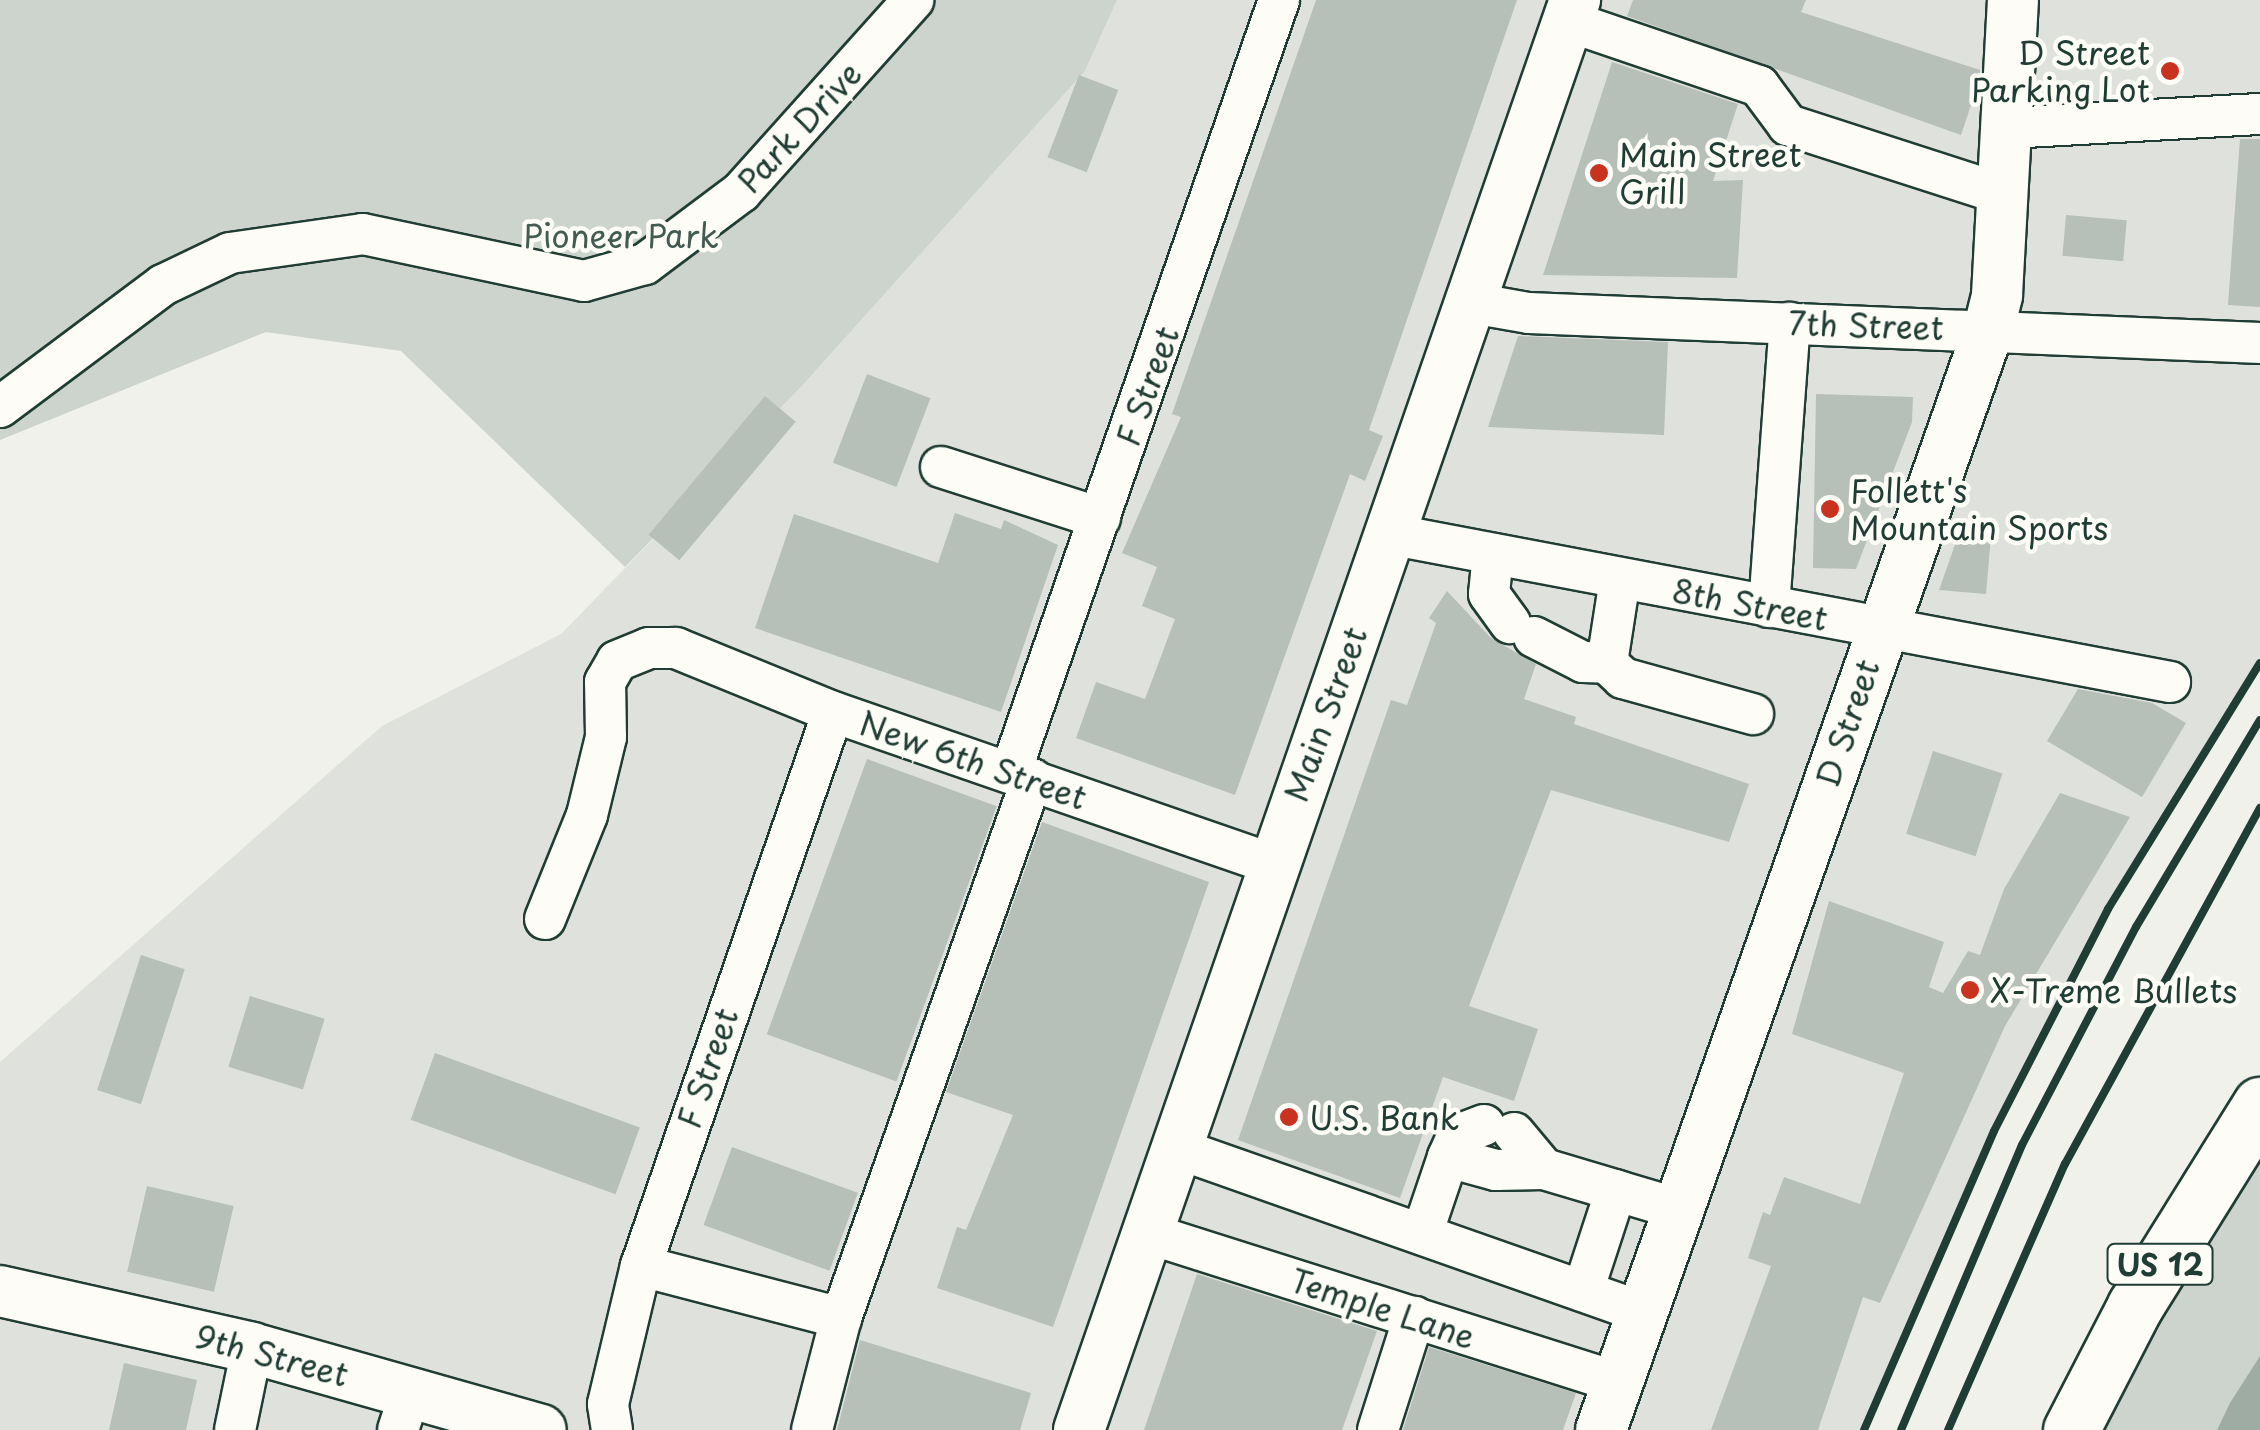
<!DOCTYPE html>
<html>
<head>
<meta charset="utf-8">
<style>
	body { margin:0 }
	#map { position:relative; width:2260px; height:1430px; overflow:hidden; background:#f0f1eb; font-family:"Playpen Sans",sans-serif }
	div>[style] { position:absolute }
	.built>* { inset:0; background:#dfe2dc }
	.green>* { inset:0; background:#cdd3cd }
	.water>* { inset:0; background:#9faca4 }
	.building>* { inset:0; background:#b6bfb8; transform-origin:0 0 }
	.roads { filter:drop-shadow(2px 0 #1f3d34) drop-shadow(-2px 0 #1f3d34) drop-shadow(0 2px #1f3d34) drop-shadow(0 -2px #1f3d34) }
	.minor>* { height:40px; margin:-20px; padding:0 20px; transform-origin:20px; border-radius:20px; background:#fdfcf7 }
	.major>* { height:50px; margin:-25px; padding:0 25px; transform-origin:25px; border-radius:25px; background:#fdfcf7 }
	.highway>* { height:55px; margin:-27.5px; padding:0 27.5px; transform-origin:27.5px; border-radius:27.5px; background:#fdfcf7 }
	.rail>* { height:8px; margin:-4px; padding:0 4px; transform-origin:4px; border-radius:4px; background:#1f3d34 }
	.dots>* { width:28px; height:28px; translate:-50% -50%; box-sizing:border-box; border:5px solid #fdfcf7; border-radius:50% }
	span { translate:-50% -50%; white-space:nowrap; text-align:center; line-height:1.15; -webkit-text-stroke:9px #fdfcf7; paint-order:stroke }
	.shield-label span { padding:2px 8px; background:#fdfcf7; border:2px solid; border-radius:8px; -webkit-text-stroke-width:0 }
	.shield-label { font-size:30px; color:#1f3d34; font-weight:700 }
	.poi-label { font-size:32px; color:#1f3d34 }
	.right { translate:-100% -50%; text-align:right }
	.left { translate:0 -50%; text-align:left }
	.street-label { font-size:32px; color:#1f3d34 }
	.park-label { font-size:32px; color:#425b53 }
</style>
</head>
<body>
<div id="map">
	<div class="built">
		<i style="clip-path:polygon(1117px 0,2260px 0,2260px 663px,2108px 909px,1994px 1131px,1864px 1430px,0 1430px,0 1062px,382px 726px,561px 634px,800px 388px,1085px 71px)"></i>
	</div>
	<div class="green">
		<i style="clip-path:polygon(0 0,1117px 0,1085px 71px,800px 388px,625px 567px,401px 351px,266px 332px,0 440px)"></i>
		<i style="clip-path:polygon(2260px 1105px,2260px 1430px,2071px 1430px)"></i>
	</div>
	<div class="water">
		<i style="clip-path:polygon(2260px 1356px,2260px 1430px,2217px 1430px,2230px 1403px)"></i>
	</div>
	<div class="building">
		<i style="clip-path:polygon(1316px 0,1517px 0,1369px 430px,1383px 436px,1365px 481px,1350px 474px,1235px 795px,1076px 738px,1096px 682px,1145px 699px,1175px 619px,1142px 606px,1157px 567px,1122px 553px,1181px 417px,1172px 414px)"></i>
		<i style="clip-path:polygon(1633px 0,1806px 0,1801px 12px,1980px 70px,1980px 78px,1961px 135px,1627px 16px)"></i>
		<i style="clip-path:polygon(1612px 62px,1738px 104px,1713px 181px,1743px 180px,1737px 278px,1543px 275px)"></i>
		<i style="left:1079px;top:75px;width:42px;height:88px;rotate:21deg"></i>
		<i style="clip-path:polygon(2240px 139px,2260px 139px,2260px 307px,2228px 305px)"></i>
		<i style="left:2066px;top:215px;width:61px;height:41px;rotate:5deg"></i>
		<i style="clip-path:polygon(1518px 336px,1668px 342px,1664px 435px,1488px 427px)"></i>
		<i style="left:867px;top:374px;width:68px;height:95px;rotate:21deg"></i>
		<i style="clip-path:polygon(1816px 394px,1913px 397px,1912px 422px,1856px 569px,1813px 568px)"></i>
		<i style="left:765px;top:396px;width:40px;height:181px;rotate:40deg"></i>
		<i style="clip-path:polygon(955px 513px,1001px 529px,1004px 520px,1058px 545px,1001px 712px,755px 628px,794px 514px,938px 563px)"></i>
		<i style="clip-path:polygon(1963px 522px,1992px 524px,1986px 594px,1939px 590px)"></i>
		<i style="clip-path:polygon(1447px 591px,1491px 638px,1536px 664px,1524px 699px,1576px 717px,1574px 724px,1749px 784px,1729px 842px,1551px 790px,1469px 1006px,1538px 1029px,1514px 1101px,1443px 1077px,1400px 1198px,1238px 1140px,1391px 700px,1407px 705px,1436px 623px,1429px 618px)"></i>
		<i style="clip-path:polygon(2078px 689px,2152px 703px,2186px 723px,2142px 797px,2047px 741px)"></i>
		<i style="left:1933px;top:751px;width:73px;height:87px;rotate:18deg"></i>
		<i style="left:867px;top:759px;width:138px;height:293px;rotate:20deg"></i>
		<i style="clip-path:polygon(2060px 793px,2130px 817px,2005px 1026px,1880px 1303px,1863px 1297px,1818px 1430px,1711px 1430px,1771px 1266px,1748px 1258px,1763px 1212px,1770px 1215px,1784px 1177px,1860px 1204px,1904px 1073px,1792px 1034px,1829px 901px,1944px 942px,1929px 987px,1943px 993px,1968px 951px,1980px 955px,2004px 889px)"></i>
		<i style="clip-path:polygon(1042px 822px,1209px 882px,1053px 1327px,937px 1288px,957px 1227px,966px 1230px,1013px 1115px,946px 1092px)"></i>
		<i style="left:141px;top:955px;width:46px;height:142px;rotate:18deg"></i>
		<i style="left:250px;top:996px;width:78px;height:74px;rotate:17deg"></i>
		<i style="left:435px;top:1053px;width:218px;height:71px;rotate:20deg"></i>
		<i style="left:732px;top:1147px;width:134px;height:83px;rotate:20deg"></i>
		<i style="left:147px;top:1186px;width:89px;height:88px;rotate:13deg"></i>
		<i style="clip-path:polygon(1197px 1274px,1377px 1331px,1342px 1430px,1144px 1430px)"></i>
		<i style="clip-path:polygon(860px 1340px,1031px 1393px,1020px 1430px,837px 1430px)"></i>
		<i style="clip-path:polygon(1429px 1347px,1576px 1393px,1563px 1430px,1403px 1430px)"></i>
		<i style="clip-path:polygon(124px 1363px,197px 1380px,186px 1430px,109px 1430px)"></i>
	</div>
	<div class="roads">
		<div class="minor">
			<i style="left:1568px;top:21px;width:202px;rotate:18.8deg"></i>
			<i style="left:1759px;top:86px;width:49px;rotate:53.4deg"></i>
			<i style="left:1788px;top:125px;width:225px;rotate:17.9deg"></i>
			<i style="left:2008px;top:128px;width:252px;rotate:-3.2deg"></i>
			<i style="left:1472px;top:303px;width:58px;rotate:10deg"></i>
			<i style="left:1529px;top:313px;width:732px;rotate:2.35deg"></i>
			<i style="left:0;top:407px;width:204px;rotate:-36.8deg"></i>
			<i style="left:163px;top:285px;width:74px;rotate:-25.5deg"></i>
			<i style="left:230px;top:253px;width:134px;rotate:-8.1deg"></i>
			<i style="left:363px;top:234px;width:226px;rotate:12deg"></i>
			<i style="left:584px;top:281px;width:63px;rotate:-15.6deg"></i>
			<i style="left:645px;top:264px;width:120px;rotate:-36.9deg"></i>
			<i style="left:741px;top:192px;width:258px;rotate:-48.1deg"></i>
			<i style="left:941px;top:467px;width:167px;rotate:17.8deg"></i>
			<i style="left:1389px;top:534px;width:795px;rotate:10.73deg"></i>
			<i style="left:1493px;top:554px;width:40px;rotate:95.7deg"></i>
			<i style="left:1489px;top:594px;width:36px;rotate:54deg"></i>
			<i style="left:1620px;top:579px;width:85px;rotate:98.8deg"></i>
			<i style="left:1607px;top:663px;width:22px;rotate:43deg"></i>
			<i style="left:1623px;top:678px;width:135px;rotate:15.5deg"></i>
			<i style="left:1769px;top:607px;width:285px;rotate:-85.8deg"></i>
			<i style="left:1534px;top:637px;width:55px;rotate:27deg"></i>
			<i style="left:1583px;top:662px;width:24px;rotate:2deg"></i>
			<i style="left:1011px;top:771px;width:816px;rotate:-70.83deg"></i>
			<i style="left:545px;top:919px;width:112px;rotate:-68deg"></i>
			<i style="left:587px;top:815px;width:80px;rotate:-76.3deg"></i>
			<i style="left:606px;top:737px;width:55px;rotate:-91deg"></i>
			<i style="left:605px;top:682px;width:24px;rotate:-60deg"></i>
			<i style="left:617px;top:661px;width:35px;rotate:-22deg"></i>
			<i style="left:649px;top:648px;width:27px"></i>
			<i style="left:676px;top:648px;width:170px;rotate:22.2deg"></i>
			<i style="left:833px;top:712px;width:465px;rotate:19.1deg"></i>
			<i style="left:1514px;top:1133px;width:47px;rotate:50.2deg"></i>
			<i style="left:1176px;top:1148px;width:494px;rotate:19.4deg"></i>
			<i style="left:1448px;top:1157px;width:24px;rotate:-66deg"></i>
			<i style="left:1458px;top:1135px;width:28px;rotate:-21deg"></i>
			<i style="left:1147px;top:1233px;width:494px;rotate:17.6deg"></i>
			<i style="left:1422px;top:1234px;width:81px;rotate:-71.3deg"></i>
			<i style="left:1448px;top:1157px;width:50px;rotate:15.2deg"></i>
			<i style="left:1496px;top:1170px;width:48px;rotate:-1.2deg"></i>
			<i style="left:1544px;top:1169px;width:140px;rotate:16.6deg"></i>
			<i style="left:641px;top:1266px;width:207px;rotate:14.6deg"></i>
			<i style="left:1583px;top:1291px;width:106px;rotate:-71.9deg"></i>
			<i style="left:235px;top:1430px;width:84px;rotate:-78.3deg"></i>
			<i style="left:398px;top:1430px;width:39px;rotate:-72deg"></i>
			<i style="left:612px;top:1430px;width:26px;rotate:-99deg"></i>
			<i style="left:608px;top:1404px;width:142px;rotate:-76.6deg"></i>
			<i style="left:641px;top:1266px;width:586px;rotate:-70.89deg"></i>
			<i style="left:812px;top:1430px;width:116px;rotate:-75.5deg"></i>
			<i style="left:841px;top:1318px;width:572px;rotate:-70.49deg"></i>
			<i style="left:1378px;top:1430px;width:119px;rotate:-72.3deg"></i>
		</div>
		<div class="major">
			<i style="left:0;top:1291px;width:258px;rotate:12.7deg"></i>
			<i style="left:252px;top:1348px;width:300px;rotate:15.8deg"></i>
			<i style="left:1079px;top:1430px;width:1514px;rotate:-70.87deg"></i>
			<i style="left:1601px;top:1430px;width:1168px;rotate:-70.6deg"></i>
			<i style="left:1989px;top:328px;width:34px;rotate:-76deg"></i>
			<i style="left:1997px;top:295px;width:295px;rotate:-86.9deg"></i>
		</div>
		<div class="highway">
			<i style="left:2071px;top:1430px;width:140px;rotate:-62.7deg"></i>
			<i style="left:2135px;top:1306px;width:237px;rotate:-58.1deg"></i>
		</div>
	</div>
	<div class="rail">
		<i style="left:1864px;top:1430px;width:326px;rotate:-66.5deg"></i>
		<i style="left:1994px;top:1131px;width:250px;rotate:-62.8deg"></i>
		<i style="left:2108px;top:909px;width:289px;rotate:-58.3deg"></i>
		<i style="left:1901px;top:1430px;width:310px;rotate:-67deg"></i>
		<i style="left:2022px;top:1145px;width:246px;rotate:-62.4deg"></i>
		<i style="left:2136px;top:927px;width:241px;rotate:-59.1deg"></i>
		<i style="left:1948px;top:1430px;width:291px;rotate:-66.3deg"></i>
		<i style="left:2065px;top:1164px;width:406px;rotate:-61.3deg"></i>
	</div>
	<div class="dots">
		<i style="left:2170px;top:71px;background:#c8321e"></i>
		<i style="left:1599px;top:173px;background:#c8321e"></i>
		<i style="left:1830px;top:509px;background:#c8321e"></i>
		<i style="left:1970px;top:990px;background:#c8321e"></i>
		<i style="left:1289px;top:1117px;background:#c8321e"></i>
	</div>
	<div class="shield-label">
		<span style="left:2160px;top:1264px">US 12</span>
	</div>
	<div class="poi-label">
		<span class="right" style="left:2150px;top:71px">D Street<br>Parking Lot</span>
		<span class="left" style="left:1619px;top:173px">Main Street<br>Grill</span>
		<span class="left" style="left:1850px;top:509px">Follett's<br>Mountain Sports</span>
		<span class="left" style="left:1990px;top:990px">X-Treme Bullets</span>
		<span class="left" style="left:1309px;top:1117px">U.S. Bank</span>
	</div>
	<div class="street-label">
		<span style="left:799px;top:127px;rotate:-47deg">Park Drive</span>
		<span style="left:1866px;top:325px;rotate:2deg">7th Street</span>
		<span style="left:1147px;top:386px;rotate:-70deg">F Street</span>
		<span style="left:1750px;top:604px;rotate:11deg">8th Street</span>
		<span style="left:1325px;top:714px;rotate:-70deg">Main Street</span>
		<span style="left:1847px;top:723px;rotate:-71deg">D Street</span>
		<span style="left:973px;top:760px;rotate:19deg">New 6th Street</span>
		<span style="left:707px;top:1068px;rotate:-71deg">F Street</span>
		<span style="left:1383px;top:1308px;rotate:18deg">Temple Lane</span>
		<span style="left:272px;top:1355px;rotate:15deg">9th Street</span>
	</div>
	<div class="park-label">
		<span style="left:621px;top:235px">Pioneer Park</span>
	</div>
</div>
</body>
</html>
